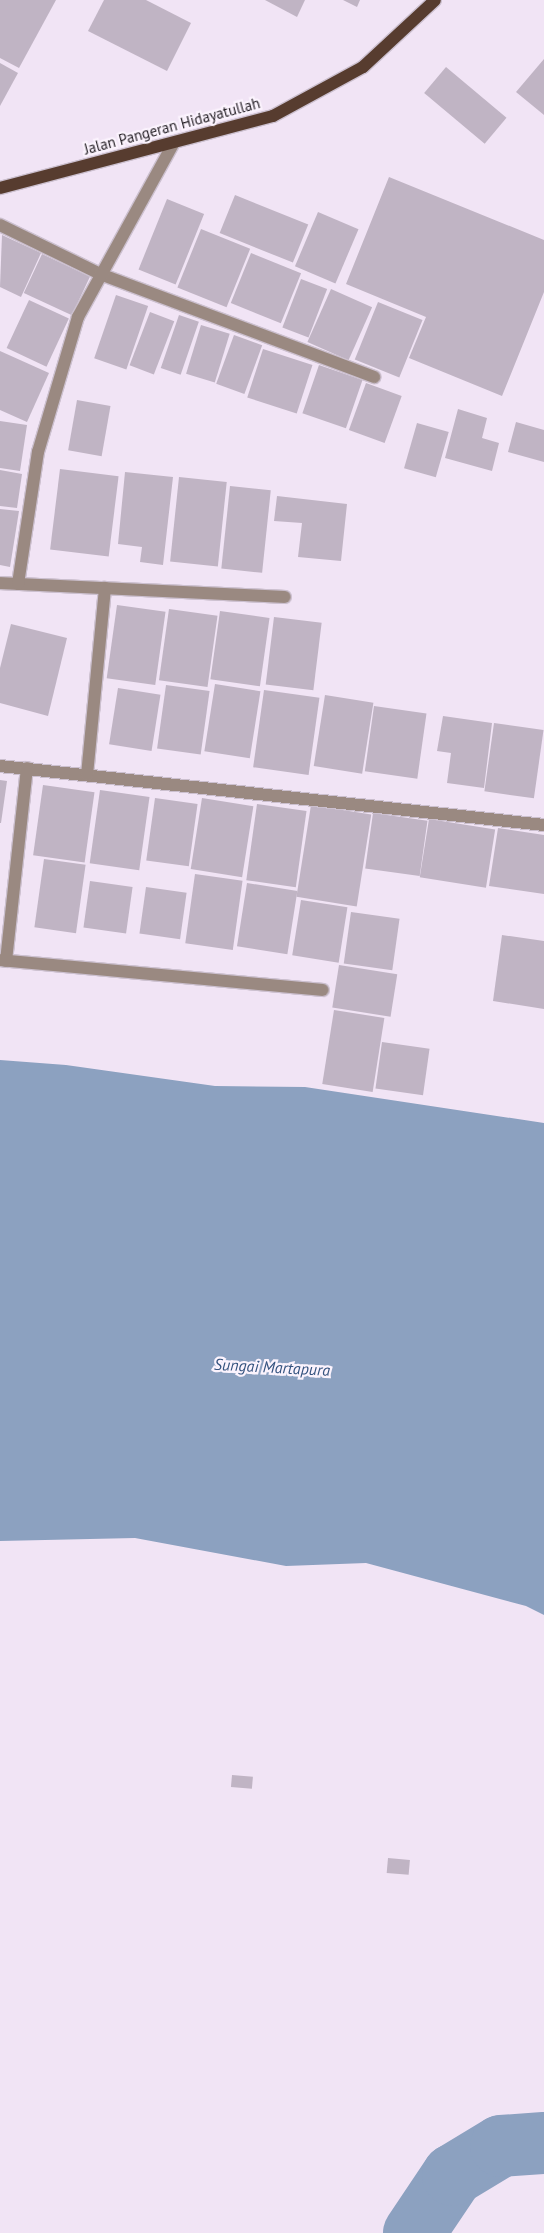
<!DOCTYPE html>
<html>
<head>
<meta charset="utf-8">
<style>
	body { margin:0 }
	#map { position:relative; width:544px; height:2233px; overflow:hidden; background:#f1e4f5; font-family:"PT Sans",sans-serif }
	div>[style] { position:absolute }
	.water>* { inset:0; background:#8ca1c0 }
	.river>* { height:62px; margin:-31px; padding:0 31px; transform-origin:31px; border-radius:31px; background:#8ca1c0 }
	.building>* { inset:0; background:#c0b4c4; transform-origin:0 0 }
	.roads { filter:drop-shadow(1px 0 #ccc0cf) drop-shadow(-1px 0 #ccc0cf) drop-shadow(0 1px #ccc0cf) drop-shadow(0 -1px #ccc0cf) }
	.minor>* { height:12px; margin:-6px; padding:0 6px; transform-origin:6px; border-radius:6px; background:#9a8981 }
	.primary>* { height:12px; margin:-6px; padding:0 6px; transform-origin:6px; border-radius:6px; background:#573c2f }
	span { translate:-50% -50%; white-space:nowrap; text-align:center; line-height:1.15; -webkit-text-stroke:4.5px #fbf3fd; paint-order:stroke }
	.street-label { font-size:15px; color:#221d23 }
	.water-label { font-size:16px; color:#35537f; font-style:italic }
</style>
</head>
<body>
<div id="map">
	<div class="water">
		<i style="clip-path:polygon(0 1060px,66px 1065px,215px 1086px,305px 1087px,544px 1123px,544px 1615px,526px 1606px,366px 1563px,286px 1566px,135px 1538px,0 1541px)"></i>
	</div>
	<div class="river">
		<i style="left:414px;top:2233px;width:70px;rotate:-56.1deg"></i>
		<i style="left:453px;top:2175px;width:56px;rotate:-31.1deg"></i>
		<i style="left:501px;top:2146px;width:43px;rotate:-4deg"></i>
	</div>
	<div class="building">
		<i style="clip-path:polygon(0 0,56px 0,19px 68px,0 58px)"></i>
		<i style="clip-path:polygon(104px 0,146px 0,191px 23px,167px 71px,88px 31px)"></i>
		<i style="clip-path:polygon(265px 0,305px 0,297px 17px)"></i>
		<i style="clip-path:polygon(343px 0,360px 0,357px 7px)"></i>
		<i style="clip-path:polygon(544px 59px,544px 115px,516px 92px)"></i>
		<i style="clip-path:polygon(0 63px,18px 73px,0 106px)"></i>
		<i style="left:446px;top:67px;width:79px;height:34px;rotate:40deg"></i>
		<i style="clip-path:polygon(389px 177px,544px 240px,544px 292px,502px 396px,409px 358px,426px 317px,346px 284px)"></i>
		<i style="left:235px;top:195px;width:79px;height:41px;rotate:22deg"></i>
		<i style="left:167px;top:199px;width:40px;height:76px;rotate:22deg"></i>
		<i style="left:318px;top:212px;width:44px;height:59px;rotate:23deg"></i>
		<i style="left:201px;top:229px;width:53px;height:63px;rotate:22deg"></i>
		<i style="clip-path:polygon(2px 235px,41px 253px,21px 297px,0 287px)"></i>
		<i style="left:251px;top:253px;width:54px;height:54px;rotate:22deg"></i>
		<i style="left:42px;top:254px;width:53px;height:43px;rotate:25deg"></i>
		<i style="left:301px;top:279px;width:28px;height:52px;rotate:21deg"></i>
		<i style="left:331px;top:289px;width:45px;height:58px;rotate:24deg"></i>
		<i style="left:116px;top:295px;width:34px;height:67px;rotate:19deg"></i>
		<i style="left:29px;top:300px;width:44px;height:53px;rotate:25deg"></i>
		<i style="left:378px;top:302px;width:48px;height:62px;rotate:22deg"></i>
		<i style="left:150px;top:312px;width:26px;height:57px;rotate:21deg"></i>
		<i style="left:179px;top:315px;width:21px;height:56px;rotate:19deg"></i>
		<i style="left:201px;top:325px;width:30px;height:51px;rotate:17deg"></i>
		<i style="left:234px;top:335px;width:30px;height:52px;rotate:20deg"></i>
		<i style="left:263px;top:349px;width:52px;height:51px;rotate:18deg"></i>
		<i style="clip-path:polygon(0 351px,49px 373px,27px 422px,0 410px)"></i>
		<i style="left:319px;top:365px;width:46px;height:51px;rotate:19deg"></i>
		<i style="left:366px;top:383px;width:38px;height:50px;rotate:20deg"></i>
		<i style="left:77px;top:400px;width:34px;height:51px;rotate:10deg"></i>
		<i style="clip-path:polygon(458px 409px,487px 418px,482px 438px,499px 443px,492px 471px,445px 458px)"></i>
		<i style="clip-path:polygon(0 421px,27px 425px,20px 471px,0 468px)"></i>
		<i style="clip-path:polygon(516px 422px,544px 430px,544px 462px,508px 452px)"></i>
		<i style="left:417px;top:423px;width:33px;height:47px;rotate:16deg"></i>
		<i style="left:60px;top:469px;width:59px;height:81px;rotate:7deg"></i>
		<i style="clip-path:polygon(0 470px,22px 474px,17px 508px,0 506px)"></i>
		<i style="clip-path:polygon(125px 472px,173px 477px,163px 565px,140px 562px,142px 547px,118px 544px)"></i>
		<i style="left:179px;top:477px;width:48px;height:85px;rotate:6deg"></i>
		<i style="left:230px;top:486px;width:41px;height:83px;rotate:6deg"></i>
		<i style="clip-path:polygon(277px 496px,347px 504px,341px 561px,298px 557px,302px 523px,274px 521px)"></i>
		<i style="clip-path:polygon(0 509px,19px 511px,10px 567px,0 565px)"></i>
		<i style="left:117px;top:605px;width:49px;height:74px;rotate:8deg"></i>
		<i style="left:169px;top:609px;width:49px;height:72px;rotate:8deg"></i>
		<i style="left:220px;top:611px;width:50px;height:69px;rotate:8deg"></i>
		<i style="left:274px;top:617px;width:48px;height:68px;rotate:7deg"></i>
		<i style="clip-path:polygon(11px 624px,67px 638px,48px 716px,0 703px,0 668px)"></i>
		<i style="left:215px;top:684px;width:46px;height:68px;rotate:9deg"></i>
		<i style="left:166px;top:685px;width:44px;height:64px;rotate:8deg"></i>
		<i style="left:118px;top:688px;width:43px;height:57px;rotate:9deg"></i>
		<i style="left:264px;top:690px;width:56px;height:78px;rotate:8deg"></i>
		<i style="left:325px;top:695px;width:49px;height:72px;rotate:9deg"></i>
		<i style="left:374px;top:706px;width:53px;height:66px;rotate:8deg"></i>
		<i style="clip-path:polygon(443px 716px,492px 723px,484px 788px,447px 783px,451px 753px,437px 751px)"></i>
		<i style="left:494px;top:723px;width:50px;height:69px;rotate:8deg"></i>
		<i style="clip-path:polygon(0 780px,7px 781px,1px 823px,0 823px)"></i>
		<i style="left:43px;top:785px;width:52px;height:71px;rotate:8deg"></i>
		<i style="left:100px;top:790px;width:50px;height:74px;rotate:8deg"></i>
		<i style="left:155px;top:798px;width:43px;height:63px;rotate:8deg"></i>
		<i style="left:202px;top:798px;width:52px;height:72px;rotate:9deg"></i>
		<i style="left:257px;top:804px;width:50px;height:77px;rotate:8deg"></i>
		<i style="left:311px;top:805px;width:61px;height:93px;rotate:9deg"></i>
		<i style="left:373px;top:813px;width:55px;height:56px;rotate:8deg"></i>
		<i style="left:429px;top:819px;width:67px;height:59px;rotate:9deg"></i>
		<i style="clip-path:polygon(498px 828px,544px 835px,544px 894px,489px 886px)"></i>
		<i style="left:44px;top:859px;width:42px;height:69px;rotate:8deg"></i>
		<i style="left:195px;top:874px;width:48px;height:70px;rotate:8deg"></i>
		<i style="left:90px;top:881px;width:43px;height:47px;rotate:8deg"></i>
		<i style="left:247px;top:883px;width:51px;height:64px;rotate:9deg"></i>
		<i style="left:146px;top:887px;width:41px;height:47px;rotate:8deg"></i>
		<i style="left:301px;top:900px;width:47px;height:56px;rotate:9deg"></i>
		<i style="left:351px;top:912px;width:49px;height:52px;rotate:8deg"></i>
		<i style="clip-path:polygon(502px 935px,544px 941px,544px 1009px,493px 1001px)"></i>
		<i style="left:339px;top:965px;width:59px;height:43px;rotate:9deg"></i>
		<i style="left:334px;top:1010px;width:51px;height:75px;rotate:9deg"></i>
		<i style="left:382px;top:1042px;width:48px;height:47px;rotate:8deg"></i>
		<i style="left:232px;top:1775px;width:21px;height:12px;rotate:5deg"></i>
		<i style="left:388px;top:1858px;width:22px;height:15px;rotate:5deg"></i>
	</div>
	<div class="roads">
		<div class="minor">
			<i style="left:0;top:225px;width:111px;rotate:26.1deg"></i>
			<i style="left:100px;top:274px;width:293px;rotate:20.6deg"></i>
			<i style="left:0;top:583px;width:285px;rotate:2.8deg"></i>
			<i style="left:18px;top:584px;width:134px;rotate:-81.4deg"></i>
			<i style="left:38px;top:452px;width:141px;rotate:-73.5deg"></i>
			<i style="left:78px;top:317px;width:197px;rotate:-61.2deg"></i>
			<i style="left:0;top:766px;width:547px;rotate:6.19deg"></i>
			<i style="left:87px;top:775px;width:188px;rotate:-84.5deg"></i>
			<i style="left:0;top:960px;width:324px;rotate:5.3deg"></i>
			<i style="left:6px;top:961px;width:194px;rotate:-83.8deg"></i>
		</div>
		<div class="primary">
			<i style="left:0;top:188px;width:282px;rotate:-14.8deg"></i>
			<i style="left:273px;top:116px;width:102px;rotate:-28.6deg"></i>
			<i style="left:363px;top:67px;width:98px;rotate:-42.9deg"></i>
		</div>
	</div>
	<div class="street-label">
		<span style="left:172px;top:126px;rotate:-15deg">Jalan Pangeran Hidayatullah</span>
	</div>
	<div class="water-label">
		<span style="left:272px;top:1367px;rotate:3deg">Sungai Martapura</span>
	</div>
</div>
</body>
</html>
